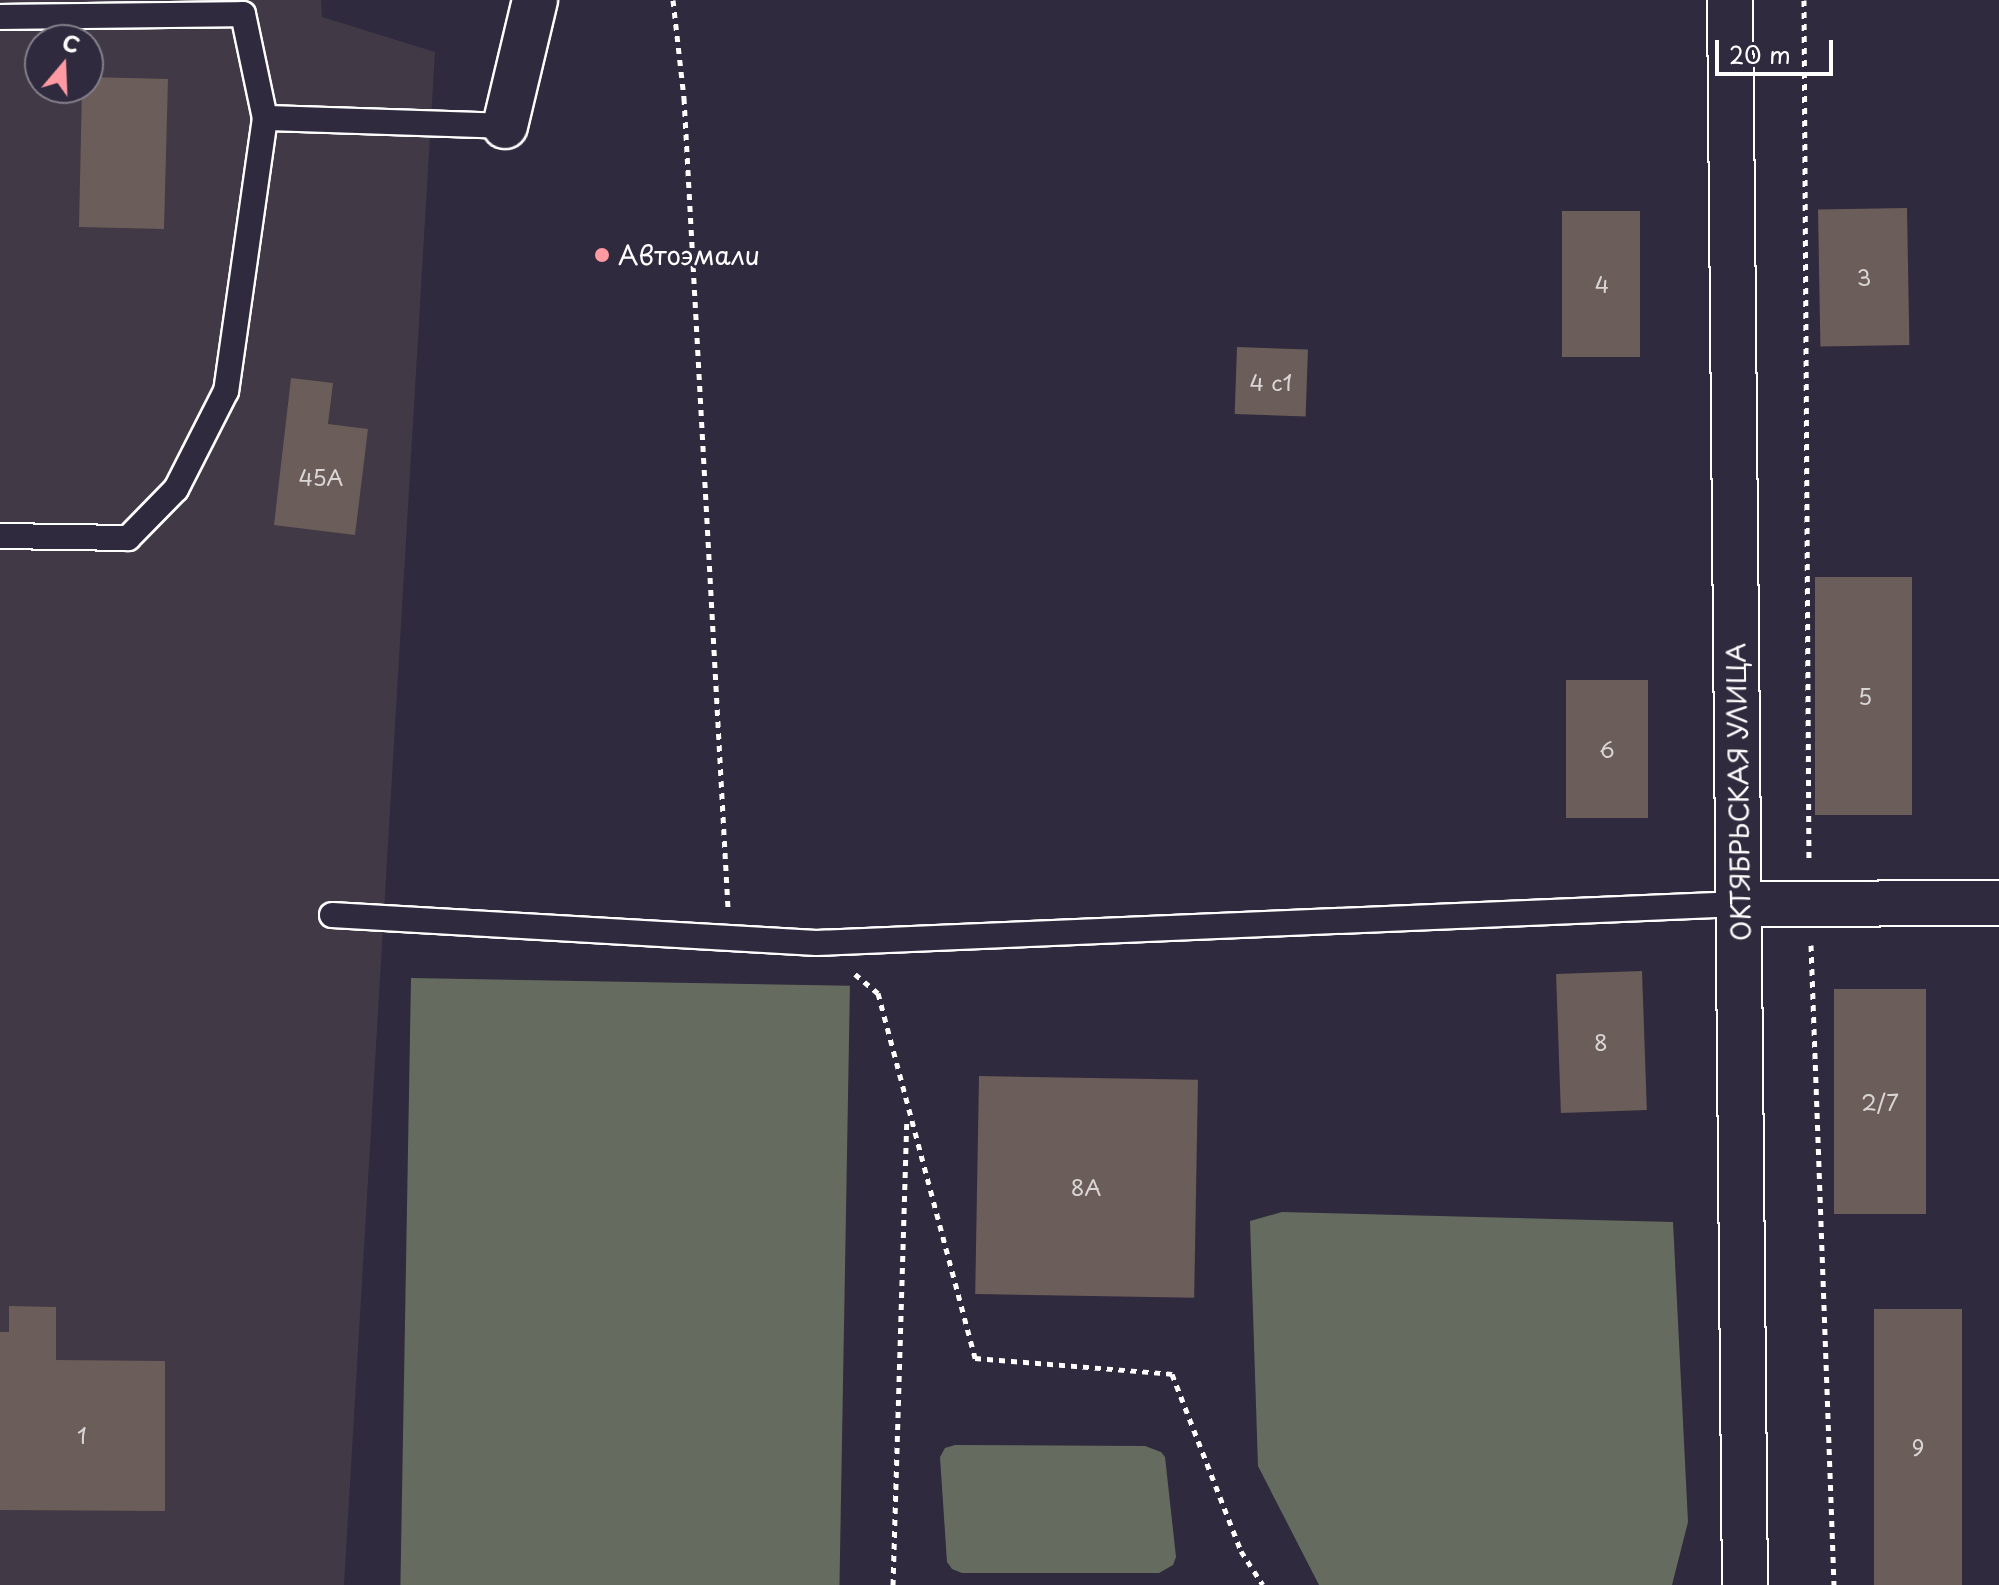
<!DOCTYPE html>
<html>
<head>
<meta charset="utf-8">
<style>
	body { margin:0 }
	#map { position:relative; width:1999px; height:1585px; overflow:hidden; background:#2f2a3d; font-family:"Playpen Sans",sans-serif }
	div>[style] { position:absolute }
	.built>* { inset:0; background:#413945 }
	.green>* { inset:0; background:#656c5f; transform-origin:0 0 }
	.building>* { inset:0; background:#6b5d59; transform-origin:0 0 }
	.path>* { height:5px; margin-top:-2.5px; transform-origin:0; background:repeating-linear-gradient(90deg,#fff 0 6px,transparent 0 12px) }
	.roads { filter:drop-shadow(2px 0 #fff) drop-shadow(-2px 0 #fff) drop-shadow(0 2px #fff) drop-shadow(0 -2px #fff) }
	.lane>* { height:24px; margin:-12px; padding:0 12px; transform-origin:12px; border-radius:12px; background:#2f2a3d }
	.street>* { height:44px; margin:-22px; padding:0 22px; transform-origin:22px; border-radius:22px; background:#2f2a3d }
	.secondary>* { height:44px; margin:-22px; padding:0 22px; transform-origin:22px; border-radius:22px; background:#2f2a3d }
	.dots>* { width:22px; height:22px; translate:-50% -50%; box-sizing:border-box; border:4px solid #2f2a3d; border-radius:50% }
	span { translate:-50% -50%; white-space:nowrap; text-align:center; line-height:1.15; -webkit-text-stroke:6px #2f2a3d; paint-order:stroke }
	.number-label { font-size:22px; color:#dad6d6 }
	.number-label span { -webkit-text-stroke-width:0 }
	.poi-label { font-size:26px; color:#fff }
	.left { translate:0 -50%; text-align:left }
	.street-label { font-size:26px; color:#fff }
	.north { position:absolute; left:24px; top:24px; width:80px; height:80px; box-sizing:border-box; background:#2f2a3d; border:2px solid #827f8b; border-radius:50%; rotate:19deg; font-size:22px; font-weight:700; line-height:32px; text-align:center; color:#fff }
	.north::after { content:''; display:block; margin:auto; width:28px; height:36px; background:#ff9aa2; clip-path:polygon(50% 0,100% 100%,50% 72%,0 100%) }
	.scale { position:absolute; left:1715px; top:40px; width:118px; height:36px; box-sizing:border-box; border:4px solid #fff; border-top:0; padding-left:10px; font-size:24px; line-height:28px; white-space:nowrap; color:#fff; -webkit-text-stroke:6px #2f2a3d; paint-order:stroke }
</style>
</head>
<body>
<div id="map">
	<div class="built">
		<i style="clip-path:polygon(evenodd,0 0,321px 0,322px 17px,435px 52px,344px 1585px,0 1585px,0 0,40px 40px,88px 40px,88px 88px,40px 88px,40px 40px)"></i>
	</div>
	<div class="green">
		<i style="left:411px;top:978px;width:439px;height:607px;rotate:1deg"></i>
		<i style="clip-path:polygon(1282px 1212px,1673px 1222px,1688px 1522px,1672px 1585px,1319px 1585px,1258px 1466px,1250px 1221px)"></i>
		<i style="clip-path:polygon(955px 1445px,1145px 1446px,1161px 1452px,1165px 1457px,1176px 1557px,1173px 1565px,1159px 1573px,962px 1573px,952px 1569px,947px 1562px,940px 1457px,945px 1448px)"></i>
	</div>
	<div class="building">
		<i style="clip-path:polygon(88px 77px,168px 79px,164px 229px,79px 227px,82px 88px,88px 88px)"></i>
		<i style="left:1907px;top:208px;width:137px;height:89px;rotate:89deg"></i>
		<i style="left:1640px;top:211px;width:146px;height:78px;rotate:90deg"></i>
		<i style="left:1237px;top:347px;width:71px;height:67px;rotate:2deg"></i>
		<i style="clip-path:polygon(291px 378px,333px 383px,328px 424px,368px 429px,355px 535px,274px 525px)"></i>
		<i style="left:1912px;top:577px;width:238px;height:97px;rotate:90deg"></i>
		<i style="left:1566px;top:680px;width:82px;height:138px"></i>
		<i style="left:1642px;top:971px;width:139px;height:86px;rotate:88deg"></i>
		<i style="left:1834px;top:989px;width:92px;height:225px"></i>
		<i style="left:979px;top:1076px;width:219px;height:218px;rotate:1deg"></i>
		<i style="clip-path:polygon(9px 1306px,56px 1307px,56px 1360px,165px 1361px,165px 1511px,0 1510px,0 1332px,9px 1332px)"></i>
		<i style="left:1874px;top:1309px;width:88px;height:276px"></i>
	</div>
	<div class="path">
		<i style="left:673px;top:0;width:99px;rotate:83.6deg"></i>
		<i style="left:684px;top:98px;width:811px;rotate:86.89deg"></i>
		<i style="left:1804px;top:0;width:863px;rotate:89.67deg"></i>
		<i style="left:1811px;top:945px;width:640px;rotate:87.94deg"></i>
		<i style="left:855px;top:974px;width:30px;rotate:40deg"></i>
		<i style="left:878px;top:993px;width:378px;rotate:75.1deg"></i>
		<i style="left:975px;top:1358px;width:198px;rotate:4.6deg"></i>
		<i style="left:1172px;top:1374px;width:190px;rotate:68.7deg"></i>
		<i style="left:1241px;top:1551px;width:40px;rotate:57.1deg"></i>
		<i style="left:893px;top:1585px;width:467px;rotate:-88.3deg"></i>
	</div>
	<div class="roads">
		<div class="lane">
			<i style="left:0;top:17px;width:243px;rotate:-0.7deg"></i>
			<i style="left:243px;top:14px;width:106px;rotate:78.1deg"></i>
			<i style="left:265px;top:118px;width:276px;rotate:98.1deg"></i>
			<i style="left:226px;top:391px;width:110px;rotate:117deg"></i>
			<i style="left:176px;top:489px;width:69px;rotate:134.4deg"></i>
			<i style="left:128px;top:538px;width:128px;rotate:-179.1deg"></i>
			<i style="left:265px;top:118px;width:240px;rotate:1.9deg"></i>
			<i style="left:332px;top:915px;width:485px;rotate:3.3deg"></i>
			<i style="left:816px;top:943px;width:924px;rotate:-2.42deg"></i>
		</div>
		<div class="street">
			<i style="left:505px;top:126px;width:130px;rotate:-76.6deg"></i>
			<i style="left:1739px;top:904px;width:260px;rotate:-0.2deg"></i>
		</div>
		<div class="secondary">
			<i style="left:1730px;top:0;width:1585px;rotate:89.46deg"></i>
		</div>
	</div>
	<div class="dots">
		<i style="left:602px;top:255px;background:#ff9aa2"></i>
	</div>
	<div class="number-label">
		<span style="left:1864px;top:277px">3</span>
		<span style="left:1602px;top:284px">4</span>
		<span style="left:1271px;top:382px">4 с1</span>
		<span style="left:321px;top:477px">45А</span>
		<span style="left:1865px;top:696px">5</span>
		<span style="left:1607px;top:749px">6</span>
		<span style="left:1601px;top:1042px">8</span>
		<span style="left:1880px;top:1102px">2/7</span>
		<span style="left:1086px;top:1187px">8А</span>
		<span style="left:82px;top:1435px">1</span>
		<span style="left:1918px;top:1447px">9</span>
	</div>
	<div class="poi-label">
		<span class="left" style="left:618px;top:255px">Автоэмали</span>
	</div>
	<div class="street-label">
		<span style="left:1738px;top:792px;rotate:-91deg">ОКТЯБРЬСКАЯ УЛИЦА</span>
	</div>
	<div class="north">С</div>
	<div class="scale">20 m</div>
</div>
</body>
</html>
